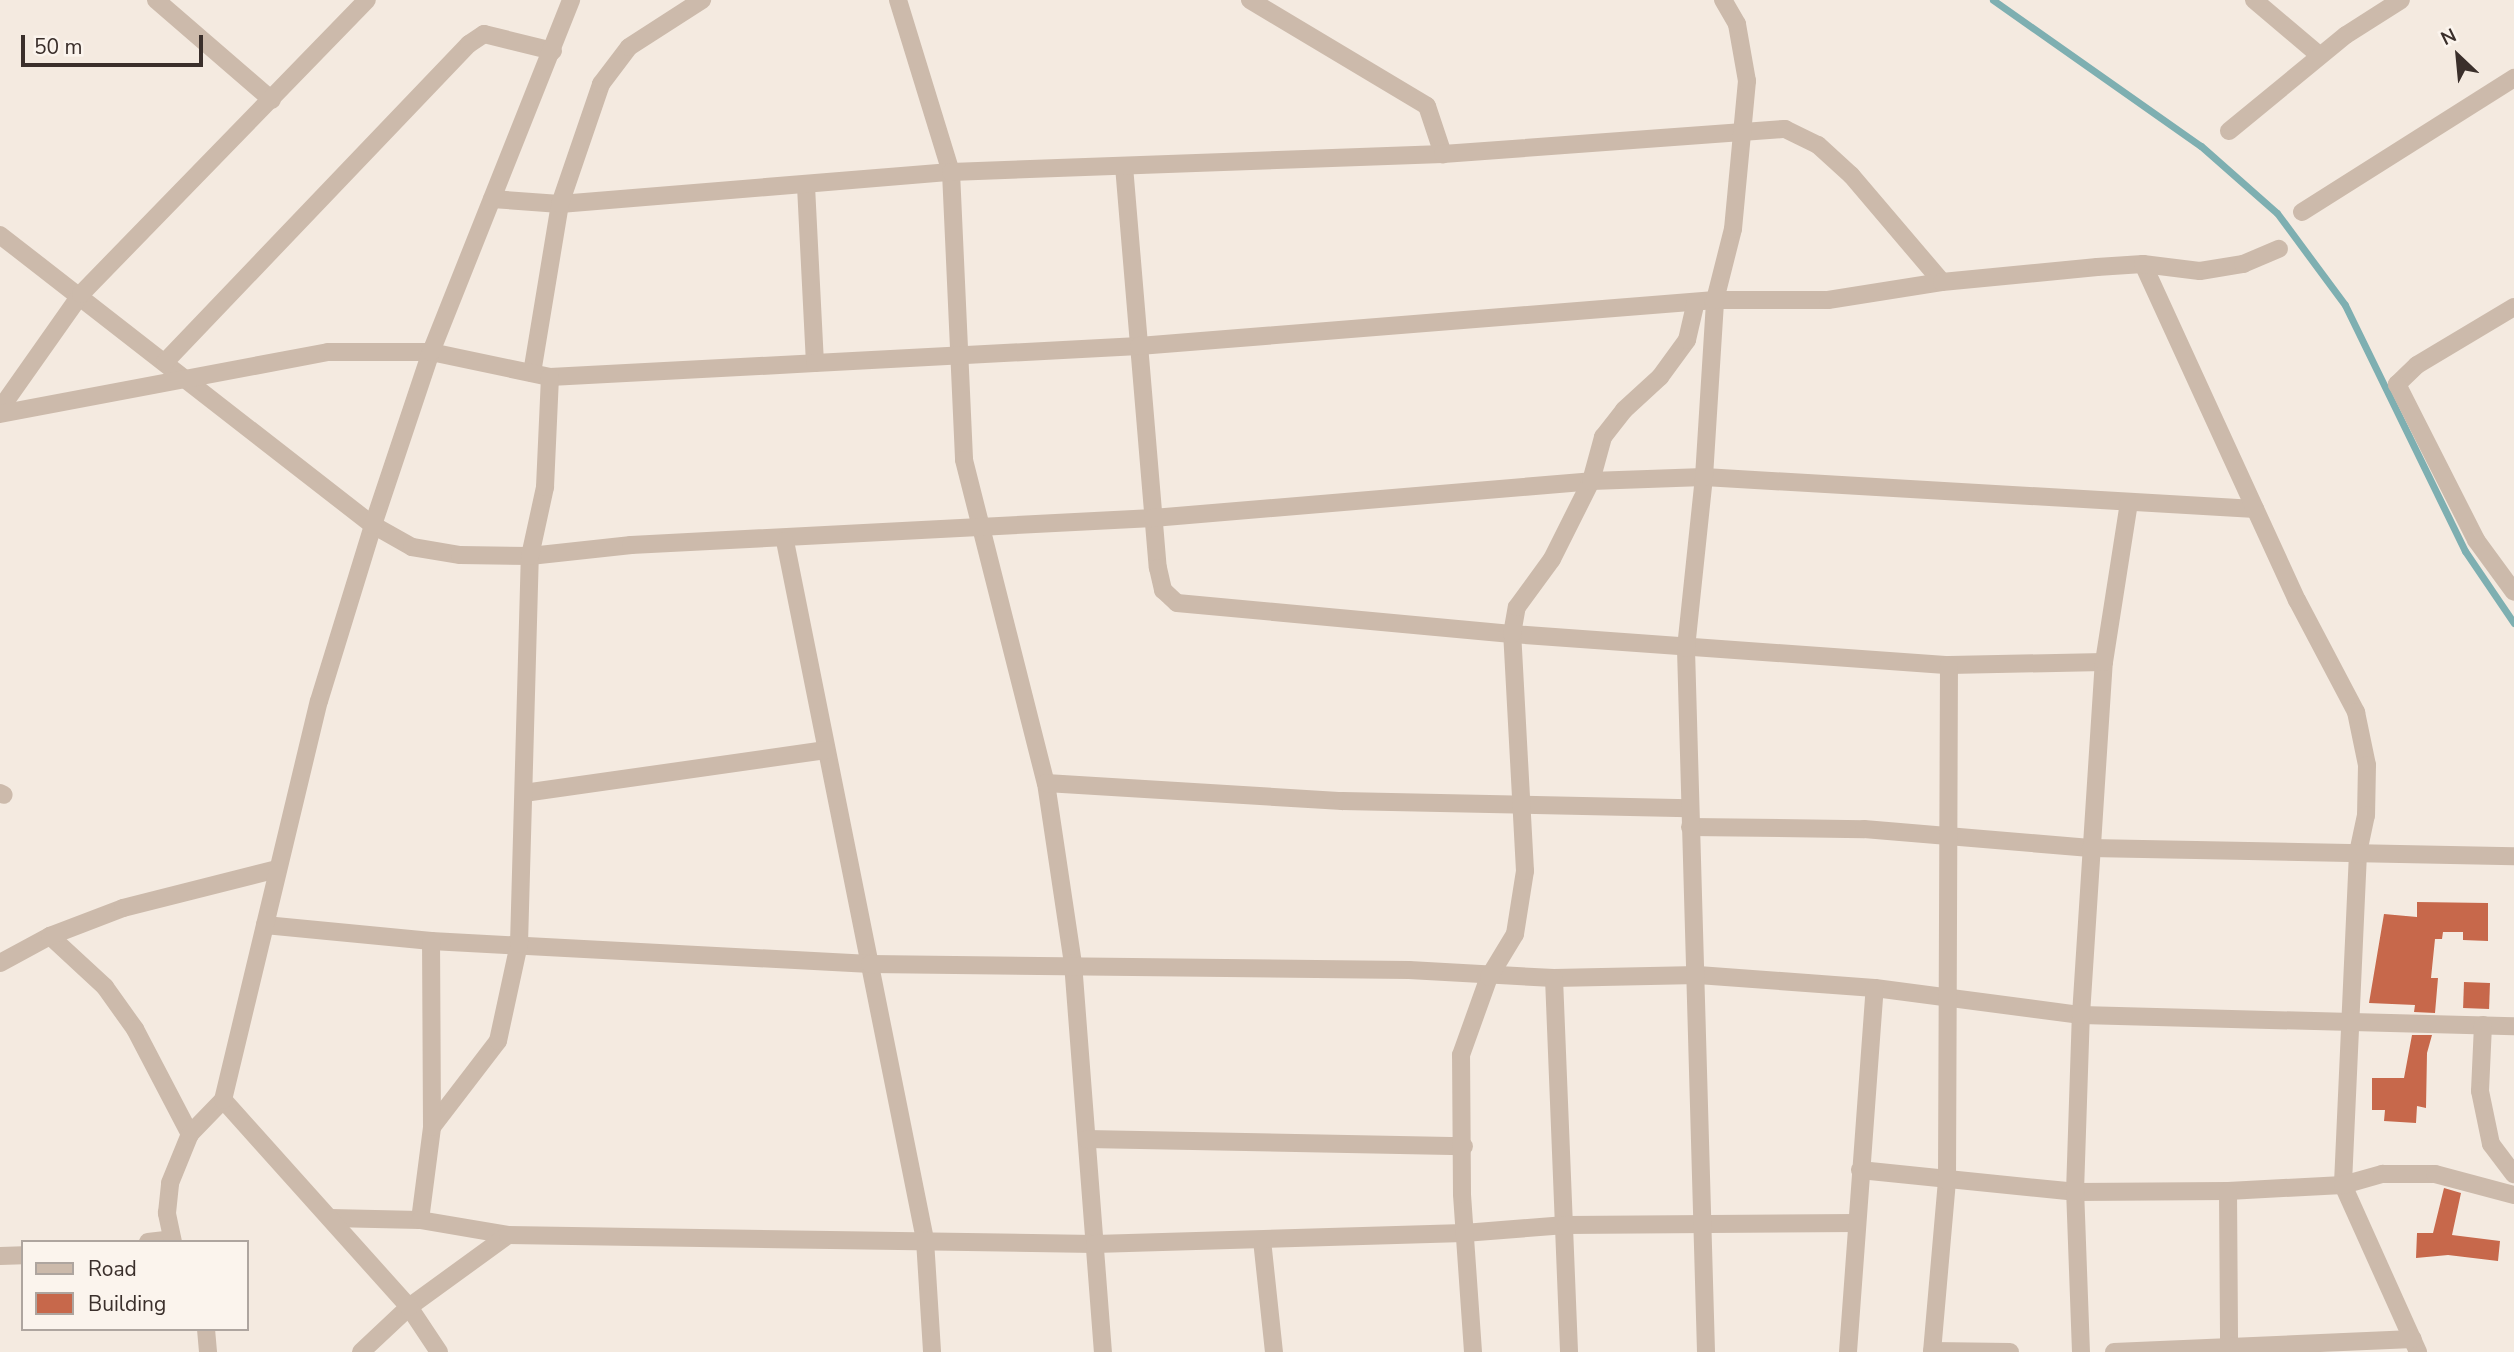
<!DOCTYPE html>
<html>
<head>
<meta charset="utf-8">
<style>
	body { margin:0 }
	#map { position:relative; width:2514px; height:1352px; overflow:hidden; background:#f4eae0; font-family:"Nunito Sans",sans-serif }
	div>[style] { position:absolute }
	.stream>* { height:7px; margin:-3.5px; padding:0 3.5px; transform-origin:3.5px; border-radius:3.5px; background:#7eafb1 }
	.building>* { inset:0; background:#c7684b; transform-origin:0 0 }
	.minor>* { height:18px; margin:-9px; padding:0 9px; transform-origin:9px; border-radius:9px; background:#ccbaab }
	span { translate:-50% -50%; white-space:nowrap; text-align:center; line-height:1.15; -webkit-text-stroke:7px #fbf4ed; paint-order:stroke }
	.legend { position:absolute; left:21px; top:1240px; width:228px; height:91px; box-sizing:border-box; background:#fbf4ed; border:2px solid #aea59f; margin:0; padding:9px 12px; list-style:none; font-size:21px; color:#3a2f2b }
	.legend li { display:flex; align-items:center; gap:14px; height:35px }
	.legend b { width:35px; border:2px solid #aea59f }
	.north { position:absolute; left:2423px; top:21px; width:70px; height:70px; -webkit-text-stroke:5px #fbf4ed; paint-order:stroke; rotate:334deg; font-size:19px; font-weight:700; line-height:28px; text-align:center; color:#3a2f2b }
	.north::after { content:''; display:block; margin:auto; width:24px; height:32px; background:#3a2f2b; clip-path:polygon(50% 0,100% 100%,50% 72%,0 100%) }
	.scale { position:absolute; left:21px; top:35px; width:182px; height:32px; box-sizing:border-box; border:4px solid #3a2f2b; border-top:0; padding-left:9px; font-size:21px; line-height:24px; white-space:nowrap; color:#3a2f2b; -webkit-text-stroke:5px #fbf4ed; paint-order:stroke }
</style>
</head>
<body>
<div id="map">
	<div class="stream">
		<i style="left:1993px;top:0;width:254px;rotate:35.1deg"></i>
		<i style="left:2201px;top:146px;width:101px;rotate:41.4deg"></i>
		<i style="left:2277px;top:213px;width:114px;rotate:53.5deg"></i>
		<i style="left:2345px;top:305px;width:274px;rotate:64deg"></i>
		<i style="left:2465px;top:551px;width:87px;rotate:55.8deg"></i>
	</div>
	<div class="building">
		<i style="clip-path:polygon(2417px 902px,2488px 903px,2488px 941px,2463px 940px,2463px 932px,2443px 932px,2442px 939px,2435px 939px,2431px 978px,2438px 978px,2435px 1013px,2414px 1012px,2415px 1005px,2369px 1003px,2384px 914px,2417px 917px)"></i>
		<i style="left:2464px;top:982px;width:26px;height:26px;rotate:2deg"></i>
		<i style="clip-path:polygon(2412px 1035px,2432px 1035px,2427px 1053px,2426px 1108px,2417px 1106px,2416px 1123px,2384px 1121px,2385px 1110px,2372px 1110px,2372px 1078px,2404px 1078px)"></i>
		<i style="clip-path:polygon(2444px 1188px,2461px 1193px,2452px 1235px,2500px 1241px,2498px 1261px,2448px 1255px,2416px 1258px,2417px 1233px,2433px 1233px)"></i>
	</div>
	<div class="minor">
		<i style="left:156px;top:0;width:153px;rotate:40.8deg"></i>
		<i style="left:898px;top:0;width:180px;rotate:72.9deg"></i>
		<i style="left:951px;top:172px;width:288px;rotate:87.4deg"></i>
		<i style="left:964px;top:460px;width:333px;rotate:75.8deg"></i>
		<i style="left:1046px;top:783px;width:182px;rotate:81.5deg"></i>
		<i style="left:1073px;top:963px;width:390px;rotate:85.6deg"></i>
		<i style="left:1250px;top:0;width:206px;rotate:30.9deg"></i>
		<i style="left:1427px;top:106px;width:51px;rotate:71.6deg"></i>
		<i style="left:2254px;top:0;width:85px;rotate:40.2deg"></i>
		<i style="left:2229px;top:131px;width:151px;rotate:-39.4deg"></i>
		<i style="left:2346px;top:35px;width:65px;rotate:-32.5deg"></i>
		<i style="left:1124px;top:166px;width:403px;rotate:85.2deg"></i>
		<i style="left:1158px;top:568px;width:23px;rotate:77deg"></i>
		<i style="left:1163px;top:590px;width:19px;rotate:43deg"></i>
		<i style="left:1177px;top:603px;width:336px;rotate:5.3deg"></i>
		<i style="left:1512px;top:634px;width:438px;rotate:4.1deg"></i>
		<i style="left:1949px;top:665px;width:155px;rotate:-1.1deg"></i>
		<i style="left:806px;top:186px;width:177px;rotate:87.1deg"></i>
		<i style="left:492px;top:199px;width:68px;rotate:4.2deg"></i>
		<i style="left:560px;top:204px;width:392px;rotate:-4.7deg"></i>
		<i style="left:951px;top:172px;width:492px;rotate:-2.1deg"></i>
		<i style="left:1443px;top:154px;width:343px;rotate:-4.2deg"></i>
		<i style="left:1785px;top:129px;width:37px;rotate:26deg"></i>
		<i style="left:1818px;top:145px;width:45px;rotate:42.3deg"></i>
		<i style="left:1851px;top:175px;width:140px;rotate:49.6deg"></i>
		<i style="left:2302px;top:212px;width:251px;rotate:-32.3deg"></i>
		<i style="left:0;top:235px;width:472px;rotate:37.9deg"></i>
		<i style="left:373px;top:525px;width:45px;rotate:29.4deg"></i>
		<i style="left:412px;top:547px;width:49px;rotate:9.5deg"></i>
		<i style="left:460px;top:555px;width:70px;rotate:0.8deg"></i>
		<i style="left:530px;top:556px;width:102px;rotate:-6.2deg"></i>
		<i style="left:631px;top:545px;width:523px;rotate:-2.96deg"></i>
		<i style="left:1153px;top:518px;width:440px;rotate:-4.8deg"></i>
		<i style="left:1591px;top:481px;width:113px;rotate:-2deg"></i>
		<i style="left:1704px;top:477px;width:552px;rotate:3.32deg"></i>
		<i style="left:2143px;top:264px;width:370px;rotate:65.4deg"></i>
		<i style="left:2297px;top:600px;width:127px;rotate:62.2deg"></i>
		<i style="left:2356px;top:712px;width:54px;rotate:78.3deg"></i>
		<i style="left:2367px;top:765px;width:50px;rotate:91.1deg"></i>
		<i style="left:2366px;top:815px;width:39px;rotate:102deg"></i>
		<i style="left:2358px;top:853px;width:332px;rotate:92.6deg"></i>
		<i style="left:2343px;top:1185px;width:183px;rotate:65.8deg"></i>
		<i style="left:2514px;top:307px;width:113px;rotate:149.1deg"></i>
		<i style="left:2417px;top:365px;width:28px;rotate:136deg"></i>
		<i style="left:2397px;top:384px;width:175px;rotate:63.1deg"></i>
		<i style="left:2476px;top:540px;width:64px;rotate:53.8deg"></i>
		<i style="left:165px;top:362px;width:440px;rotate:-46.3deg"></i>
		<i style="left:469px;top:44px;width:18px;rotate:-34deg"></i>
		<i style="left:484px;top:34px;width:71px;rotate:13.8deg"></i>
		<i style="left:532px;top:373px;width:171px;rotate:-80.6deg"></i>
		<i style="left:560px;top:204px;width:127px;rotate:-71.1deg"></i>
		<i style="left:601px;top:84px;width:46px;rotate:-52.9deg"></i>
		<i style="left:629px;top:47px;width:87px;rotate:-32.8deg"></i>
		<i style="left:0;top:409px;width:141px;rotate:-54.8deg"></i>
		<i style="left:81px;top:294px;width:410px;rotate:-45.8deg"></i>
		<i style="left:0;top:414px;width:334px;rotate:-10.7deg"></i>
		<i style="left:328px;top:352px;width:103px"></i>
		<i style="left:431px;top:352px;width:122px;rotate:11.9deg"></i>
		<i style="left:550px;top:377px;width:265px;rotate:-3deg"></i>
		<i style="left:815px;top:363px;width:324px;rotate:-3deg"></i>
		<i style="left:1139px;top:346px;width:578px;rotate:-4.57deg"></i>
		<i style="left:1715px;top:300px;width:113px"></i>
		<i style="left:1828px;top:300px;width:115px;rotate:-9deg"></i>
		<i style="left:1942px;top:282px;width:156px;rotate:-5.5deg"></i>
		<i style="left:2097px;top:267px;width:46px;rotate:-3.7deg"></i>
		<i style="left:2143px;top:264px;width:57px;rotate:7deg"></i>
		<i style="left:2200px;top:271px;width:44px;rotate:-9.2deg"></i>
		<i style="left:2243px;top:264px;width:39px;rotate:-23deg"></i>
		<i style="left:785px;top:541px;width:713px;rotate:78.67deg"></i>
		<i style="left:925px;top:1240px;width:112px;rotate:86.4deg"></i>
		<i style="left:1046px;top:783px;width:297px;rotate:3.5deg"></i>
		<i style="left:1342px;top:801px;width:347px;rotate:1.2deg"></i>
		<i style="left:0;top:793px;width:4px;rotate:27deg"></i>
		<i style="left:524px;top:793px;width:305px;rotate:-8.1deg"></i>
		<i style="left:1690px;top:827px;width:174px;rotate:0.7deg"></i>
		<i style="left:1864px;top:829px;width:227px;rotate:4.8deg"></i>
		<i style="left:2090px;top:848px;width:424px;rotate:1.1deg"></i>
		<i style="left:265px;top:925px;width:167px;rotate:5.5deg"></i>
		<i style="left:431px;top:941px;width:440px;rotate:3deg"></i>
		<i style="left:870px;top:964px;width:539px;rotate:0.64deg"></i>
		<i style="left:1409px;top:970px;width:145px;rotate:3.2deg"></i>
		<i style="left:1554px;top:978px;width:144px;rotate:-1.2deg"></i>
		<i style="left:1698px;top:975px;width:177px;rotate:4.2deg"></i>
		<i style="left:1875px;top:988px;width:208px;rotate:7.5deg"></i>
		<i style="left:2081px;top:1015px;width:433px;rotate:1.5deg"></i>
		<i style="left:50px;top:936px;width:75px;rotate:42.8deg"></i>
		<i style="left:105px;top:987px;width:52px;rotate:54.5deg"></i>
		<i style="left:135px;top:1029px;width:119px;rotate:62.4deg"></i>
		<i style="left:0;top:963px;width:57px;rotate:-28.4deg"></i>
		<i style="left:50px;top:936px;width:78px;rotate:-21deg"></i>
		<i style="left:123px;top:908px;width:159px;rotate:-14.2deg"></i>
		<i style="left:1554px;top:978px;width:374px;rotate:87.7deg"></i>
		<i style="left:2483px;top:1025px;width:66px;rotate:92.6deg"></i>
		<i style="left:2480px;top:1091px;width:54px;rotate:78.3deg"></i>
		<i style="left:2491px;top:1144px;width:38px;rotate:53deg"></i>
		<i style="left:432px;top:1127px;width:108px;rotate:-52.5deg"></i>
		<i style="left:498px;top:1041px;width:99px;rotate:-77.8deg"></i>
		<i style="left:519px;top:944px;width:388px;rotate:-88.4deg"></i>
		<i style="left:530px;top:556px;width:71px;rotate:-77.7deg"></i>
		<i style="left:545px;top:487px;width:110px;rotate:-87.4deg"></i>
		<i style="left:1087px;top:1139px;width:377px;rotate:1.1deg"></i>
		<i style="left:1860px;top:1170px;width:216px;rotate:5.8deg"></i>
		<i style="left:2075px;top:1192px;width:153px;rotate:-0.4deg"></i>
		<i style="left:2228px;top:1191px;width:115px;rotate:-3deg"></i>
		<i style="left:2343px;top:1185px;width:41px;rotate:-15.8deg"></i>
		<i style="left:2382px;top:1174px;width:53px"></i>
		<i style="left:2435px;top:1174px;width:82px;rotate:14.9deg"></i>
		<i style="left:2228px;top:1191px;width:161px;rotate:89.6deg"></i>
		<i style="left:330px;top:1218px;width:90px;rotate:1.3deg"></i>
		<i style="left:420px;top:1220px;width:94px;rotate:-82.6deg"></i>
		<i style="left:432px;top:1127px;width:186px;rotate:-90.3deg"></i>
		<i style="left:420px;top:1220px;width:89px;rotate:9.7deg"></i>
		<i style="left:1262px;top:1240px;width:113px;rotate:83.9deg"></i>
		<i style="left:148px;top:1242px;width:24px;rotate:-7deg"></i>
		<i style="left:173px;top:1242px;width:30px;rotate:-102deg"></i>
		<i style="left:167px;top:1213px;width:30px;rotate:-84deg"></i>
		<i style="left:170px;top:1183px;width:53px;rotate:-67.8deg"></i>
		<i style="left:190px;top:1134px;width:47px;rotate:-45.9deg"></i>
		<i style="left:0;top:1256px;width:23px;rotate:-2deg"></i>
		<i style="left:206px;top:1329px;width:23px;rotate:85deg"></i>
		<i style="left:1932px;top:1351px;width:78px;rotate:0.7deg"></i>
		<i style="left:361px;top:1352px;width:66px;rotate:-43.2deg"></i>
		<i style="left:409px;top:1307px;width:122px;rotate:-36deg"></i>
		<i style="left:508px;top:1235px;width:587px;rotate:0.88deg"></i>
		<i style="left:1095px;top:1244px;width:369px;rotate:-1.7deg"></i>
		<i style="left:1464px;top:1233px;width:102px;rotate:-4.5deg"></i>
		<i style="left:1566px;top:1225px;width:290px;rotate:-0.4deg"></i>
		<i style="left:439px;top:1352px;width:54px;rotate:-123.7deg"></i>
		<i style="left:409px;top:1307px;width:278px;rotate:-131.9deg"></i>
		<i style="left:223px;top:1100px;width:410px;rotate:-76.5deg"></i>
		<i style="left:319px;top:701px;width:184px;rotate:-72.9deg"></i>
		<i style="left:373px;top:525px;width:182px;rotate:-71.5deg"></i>
		<i style="left:431px;top:352px;width:379px;rotate:-68.3deg"></i>
		<i style="left:1473px;top:1352px;width:158px;rotate:-94deg"></i>
		<i style="left:1462px;top:1194px;width:139px;rotate:-90.4deg"></i>
		<i style="left:1461px;top:1055px;width:83px;rotate:-70.3deg"></i>
		<i style="left:1489px;top:977px;width:50px;rotate:-58.8deg"></i>
		<i style="left:1515px;top:934px;width:64px;rotate:-81deg"></i>
		<i style="left:1525px;top:871px;width:237px;rotate:-93.1deg"></i>
		<i style="left:1512px;top:634px;width:27px;rotate:-80deg"></i>
		<i style="left:1517px;top:607px;width:59px;rotate:-53.9deg"></i>
		<i style="left:1552px;top:559px;width:87px;rotate:-63.4deg"></i>
		<i style="left:1591px;top:481px;width:46px;rotate:-74.7deg"></i>
		<i style="left:1603px;top:437px;width:34px;rotate:-52deg"></i>
		<i style="left:1624px;top:410px;width:49px;rotate:-42.5deg"></i>
		<i style="left:1660px;top:377px;width:46px;rotate:-53.9deg"></i>
		<i style="left:1687px;top:340px;width:39px;rotate:-77deg"></i>
		<i style="left:1706px;top:1352px;width:704px;rotate:-91.63deg"></i>
		<i style="left:1686px;top:648px;width:172px;rotate:-84deg"></i>
		<i style="left:1704px;top:477px;width:177px;rotate:-86.4deg"></i>
		<i style="left:1715px;top:300px;width:73px;rotate:-75.8deg"></i>
		<i style="left:1733px;top:229px;width:149px;rotate:-84.6deg"></i>
		<i style="left:1747px;top:81px;width:58px;rotate:-100deg"></i>
		<i style="left:1737px;top:24px;width:28px;rotate:-120deg"></i>
		<i style="left:1848px;top:1352px;width:365px;rotate:-85.8deg"></i>
		<i style="left:1932px;top:1352px;width:172px;rotate:-85deg"></i>
		<i style="left:1947px;top:1181px;width:516px;rotate:-89.78deg"></i>
		<i style="left:2081px;top:1352px;width:160px;rotate:-92.1deg"></i>
		<i style="left:2075px;top:1192px;width:177px;rotate:-88.1deg"></i>
		<i style="left:2081px;top:1015px;width:354px;rotate:-86.3deg"></i>
		<i style="left:2104px;top:662px;width:162px;rotate:-81.1deg"></i>
		<i style="left:2114px;top:1352px;width:299px;rotate:-2.5deg"></i>
	</div>
	<ul class="legend">
	<li><b style="height:9px;background:#ccbaab"></b>Road</li>
	<li><b style="height:19px;background:#c7684b"></b>Building</li>
	</ul>
	<div class="north">N</div>
	<div class="scale">50 m</div>
</div>
</body>
</html>
